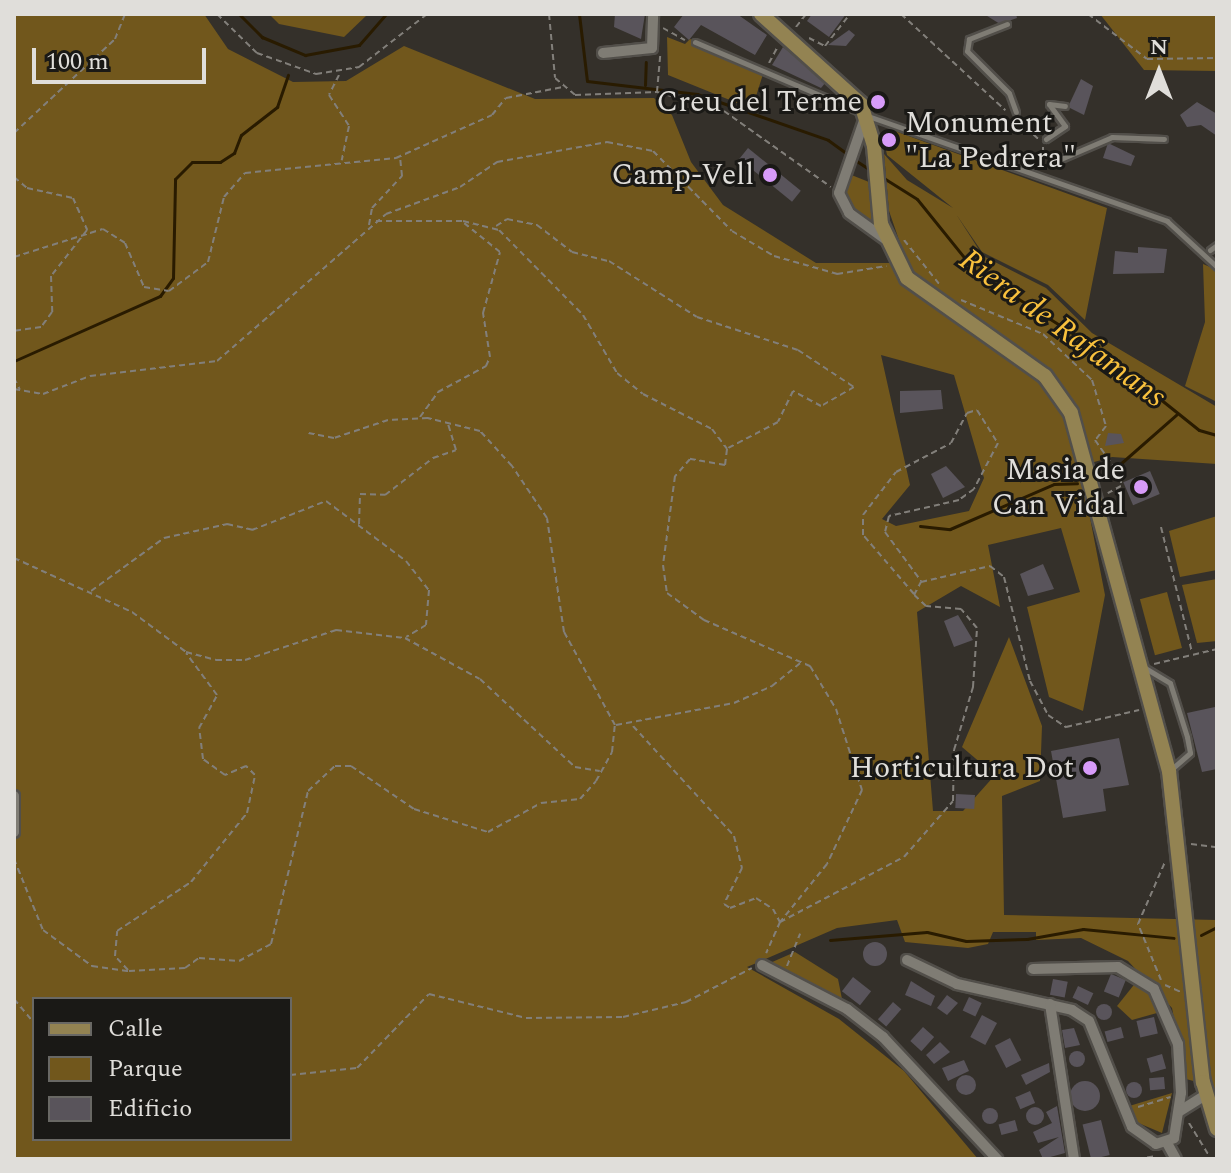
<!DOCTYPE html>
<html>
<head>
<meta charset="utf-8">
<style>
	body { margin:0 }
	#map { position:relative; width:1231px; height:1173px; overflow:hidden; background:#34302a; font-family:Spectral,serif }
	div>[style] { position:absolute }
	.green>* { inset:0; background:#71571c; transform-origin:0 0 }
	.stream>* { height:3px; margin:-1.5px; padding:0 1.5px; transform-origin:1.5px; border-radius:1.5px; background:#291b00 }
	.building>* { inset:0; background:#59545b; transform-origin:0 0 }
	.round { border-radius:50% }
	.path>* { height:2px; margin-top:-1px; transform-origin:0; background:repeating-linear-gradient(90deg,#827f7a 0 6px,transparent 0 10px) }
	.roads { filter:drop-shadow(2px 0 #524f4a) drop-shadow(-2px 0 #524f4a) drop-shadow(0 2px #524f4a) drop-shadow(0 -2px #524f4a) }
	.lane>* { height:5px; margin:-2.5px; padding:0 2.5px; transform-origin:2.5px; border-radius:2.5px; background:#7f7c74 }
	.street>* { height:10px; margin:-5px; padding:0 5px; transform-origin:5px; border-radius:5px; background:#7f7c74 }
	.secondary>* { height:14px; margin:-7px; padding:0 7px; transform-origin:7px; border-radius:7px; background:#938352 }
	.dots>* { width:22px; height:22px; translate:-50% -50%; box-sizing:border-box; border:4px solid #1a1916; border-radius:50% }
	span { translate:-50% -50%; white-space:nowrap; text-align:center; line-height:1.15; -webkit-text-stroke:6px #1a1916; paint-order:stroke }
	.poi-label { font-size:30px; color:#e0deda }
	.right { translate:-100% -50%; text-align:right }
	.left { translate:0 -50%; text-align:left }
	.water-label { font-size:32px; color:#f9c13d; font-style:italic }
	.frame { position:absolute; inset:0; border:16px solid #e0deda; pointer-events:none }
	.legend { position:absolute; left:32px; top:997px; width:260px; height:144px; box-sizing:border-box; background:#1a1916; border:2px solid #696864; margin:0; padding:10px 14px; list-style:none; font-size:24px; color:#e0deda }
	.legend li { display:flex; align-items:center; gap:16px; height:40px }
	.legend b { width:40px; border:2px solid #696864 }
	.north { position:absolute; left:1119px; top:32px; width:80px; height:80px; -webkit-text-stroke:6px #1a1916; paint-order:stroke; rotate:0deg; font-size:22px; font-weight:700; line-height:32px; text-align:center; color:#e0deda }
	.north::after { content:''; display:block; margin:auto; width:28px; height:36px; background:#e0deda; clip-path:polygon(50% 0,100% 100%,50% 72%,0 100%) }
	.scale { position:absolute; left:32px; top:48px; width:174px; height:36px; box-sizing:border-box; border:4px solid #e0deda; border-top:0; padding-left:10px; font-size:24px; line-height:28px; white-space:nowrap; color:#e0deda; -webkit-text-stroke:6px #1a1916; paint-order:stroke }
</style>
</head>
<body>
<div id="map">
	<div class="green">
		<i style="clip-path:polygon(evenodd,14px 14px,204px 14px,228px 49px,293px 82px,346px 81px,404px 46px,535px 99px,654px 98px,672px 115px,691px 162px,723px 205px,816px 263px,907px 263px,889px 211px,884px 154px,907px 180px,953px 208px,887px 155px,883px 136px,892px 130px,1107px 208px,1085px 320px,1048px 285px,982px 252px,956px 214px,983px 256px,1046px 288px,1092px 333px,1217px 407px,1217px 464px,1112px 457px,1080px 466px,1105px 595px,1083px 711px,1049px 697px,1027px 607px,1080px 592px,1061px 528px,988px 545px,1000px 607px,961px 586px,917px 612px,933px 811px,963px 811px,995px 775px,962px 747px,1009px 637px,1042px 726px,1040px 781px,1002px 796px,1004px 915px,1217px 920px,1217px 1101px,1212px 1086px,1186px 1079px,1172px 1008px,1128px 961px,1081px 938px,1036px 940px,1036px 932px,993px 932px,988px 944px,968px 948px,905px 942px,897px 920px,837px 928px,747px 967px,839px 1019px,904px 1071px,978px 1159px,14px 1159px,14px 14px,881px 355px,954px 375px,984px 478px,969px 511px,896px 526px,882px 519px,910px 485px,881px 355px,14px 14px,34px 999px,290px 999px,290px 1139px,34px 1139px,34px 999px)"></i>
		<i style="clip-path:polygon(269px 14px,368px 14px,344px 37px,279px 24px)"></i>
		<i style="clip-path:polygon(1100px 14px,1217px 14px,1217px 71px,1144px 70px)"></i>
		<i style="clip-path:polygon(667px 37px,685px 44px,690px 39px,764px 71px,752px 109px,668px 75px)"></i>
		<i style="clip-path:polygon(849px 174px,874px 184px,878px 232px,849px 210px,843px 197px)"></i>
		<i style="clip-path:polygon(1203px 264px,1217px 270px,1217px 402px,1185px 386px,1205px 322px)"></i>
		<i style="clip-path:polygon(1217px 516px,1217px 570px,1180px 577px,1169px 531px)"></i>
		<i style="clip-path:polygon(1217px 579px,1217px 641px,1197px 643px,1182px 585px)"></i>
		<i style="left:1167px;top:592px;width:58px;height:28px;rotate:75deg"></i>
		<i style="clip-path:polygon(795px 952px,838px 979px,842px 999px,770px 963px)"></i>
		<i style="clip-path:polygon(1137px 981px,1157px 1000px,1164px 1011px,1132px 1020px,1117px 1006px)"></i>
		<i style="clip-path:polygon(1172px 1093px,1162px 1133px,1136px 1122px,1126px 1107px)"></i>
	</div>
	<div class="stream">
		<i style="left:239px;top:14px;width:33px;rotate:45deg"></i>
		<i style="left:262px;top:37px;width:47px;rotate:22.7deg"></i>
		<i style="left:305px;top:55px;width:55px;rotate:-10.5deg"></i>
		<i style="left:359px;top:45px;width:41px;rotate:-48.9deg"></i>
		<i style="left:579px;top:14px;width:67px;rotate:83.2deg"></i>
		<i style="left:587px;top:81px;width:111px;rotate:6.7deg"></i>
		<i style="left:697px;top:94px;width:139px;rotate:19.3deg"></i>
		<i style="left:828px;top:140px;width:26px;rotate:36deg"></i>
		<i style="left:645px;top:85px;width:23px;rotate:-88deg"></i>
		<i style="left:855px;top:160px;width:20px;rotate:33deg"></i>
		<i style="left:882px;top:177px;width:41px;rotate:32.2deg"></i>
		<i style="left:917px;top:199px;width:94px;rotate:51.1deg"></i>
		<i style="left:976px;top:272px;width:146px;rotate:32.4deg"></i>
		<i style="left:1099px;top:350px;width:128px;rotate:38.7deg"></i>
		<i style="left:1199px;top:430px;width:19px;rotate:16deg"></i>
		<i style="left:14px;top:361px;width:160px;rotate:-24deg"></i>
		<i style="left:160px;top:296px;width:22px;rotate:-54deg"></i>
		<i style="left:173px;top:278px;width:99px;rotate:-88.8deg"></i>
		<i style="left:175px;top:179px;width:24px;rotate:-45deg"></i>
		<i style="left:192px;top:162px;width:28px"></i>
		<i style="left:220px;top:162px;width:17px;rotate:-33deg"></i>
		<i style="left:234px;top:153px;width:19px;rotate:-69deg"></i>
		<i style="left:241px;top:135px;width:46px;rotate:-37.9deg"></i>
		<i style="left:277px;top:107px;width:34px;rotate:-71deg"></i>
		<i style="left:1103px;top:479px;width:98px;rotate:-41.3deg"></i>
		<i style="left:920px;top:526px;width:30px;rotate:6deg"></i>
		<i style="left:950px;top:529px;width:113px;rotate:-23.4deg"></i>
		<i style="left:1054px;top:484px;width:23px;rotate:-2deg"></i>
		<i style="left:1201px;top:935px;width:18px;rotate:-27deg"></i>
		<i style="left:830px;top:940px;width:97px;rotate:-4.7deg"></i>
		<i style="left:927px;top:932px;width:40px;rotate:13deg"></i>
		<i style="left:966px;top:941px;width:61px;rotate:-1.9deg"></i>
		<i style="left:1027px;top:939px;width:57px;rotate:-10.1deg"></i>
		<i style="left:1083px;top:929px;width:91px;rotate:5.6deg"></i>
	</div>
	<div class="building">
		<i style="clip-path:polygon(615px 14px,645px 14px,641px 39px,614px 27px)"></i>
		<i style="clip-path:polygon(684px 14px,737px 14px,767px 35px,755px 55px,701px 25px,689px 40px,674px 27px)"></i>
		<i style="clip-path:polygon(812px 14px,846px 14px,829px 37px,807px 21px)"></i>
		<i style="clip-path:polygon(984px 14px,1016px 14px,1017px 18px,1000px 24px)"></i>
		<i style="clip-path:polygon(849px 30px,855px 35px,846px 46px,828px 45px)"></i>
		<i style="clip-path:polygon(783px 47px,826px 82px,821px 88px,772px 65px)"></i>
		<i style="clip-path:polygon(1081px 79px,1093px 86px,1084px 115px,1068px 107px)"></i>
		<i style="clip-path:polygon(1197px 102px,1217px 114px,1217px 136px,1201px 125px,1187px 127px,1180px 115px)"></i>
		<i style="clip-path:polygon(1108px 143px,1135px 156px,1131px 166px,1103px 158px)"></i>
		<i style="left:748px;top:148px;width:68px;height:14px;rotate:39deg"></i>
		<i style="clip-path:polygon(1138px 247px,1167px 249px,1164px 273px,1113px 274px,1115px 251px,1138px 253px)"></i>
		<i style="clip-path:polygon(941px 390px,943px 409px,900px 413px,900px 391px)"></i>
		<i style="clip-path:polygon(1108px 433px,1121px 434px,1124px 443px,1105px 446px)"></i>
		<i style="clip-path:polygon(946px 466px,965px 487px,943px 498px,931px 474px)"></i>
		<i style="left:1150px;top:471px;width:25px;height:29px;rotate:67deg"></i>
		<i style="clip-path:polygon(1043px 564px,1054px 589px,1028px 596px,1020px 574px)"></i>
		<i style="clip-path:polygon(958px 615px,973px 640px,954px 647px,944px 621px)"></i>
		<i style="clip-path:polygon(1215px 707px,1217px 769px,1202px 772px,1187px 713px)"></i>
		<i style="clip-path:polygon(1119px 738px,1129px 785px,1103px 789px,1106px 811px,1063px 818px,1051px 751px)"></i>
		<i style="left:956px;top:794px;width:19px;height:14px;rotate:3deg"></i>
		<i class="round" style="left:863px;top:942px;width:24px;height:24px"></i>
		<i style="left:1111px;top:974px;width:16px;height:19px;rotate:22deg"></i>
		<i style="left:853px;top:977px;width:23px;height:18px;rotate:38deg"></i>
		<i style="left:1053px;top:979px;width:15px;height:16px;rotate:11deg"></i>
		<i style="clip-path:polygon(911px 981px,935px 996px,931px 1006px,905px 995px)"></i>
		<i style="left:1078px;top:986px;width:17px;height:13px;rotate:25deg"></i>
		<i style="clip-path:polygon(947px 995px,958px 1003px,947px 1015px,937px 1008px)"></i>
		<i style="left:969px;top:997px;width:14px;height:15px;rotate:25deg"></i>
		<i style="left:893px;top:1002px;width:11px;height:23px;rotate:41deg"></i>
		<i class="round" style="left:1096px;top:1004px;width:16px;height:16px"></i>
		<i style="left:982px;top:1015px;width:17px;height:25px;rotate:28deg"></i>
		<i style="left:1154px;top:1017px;width:17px;height:18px;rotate:77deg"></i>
		<i style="left:923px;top:1027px;width:15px;height:19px;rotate:42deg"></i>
		<i style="left:1121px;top:1027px;width:11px;height:17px;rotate:75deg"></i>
		<i style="clip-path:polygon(1074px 1028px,1080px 1045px,1065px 1048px,1062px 1030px)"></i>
		<i style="left:1010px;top:1038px;width:25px;height:17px;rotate:63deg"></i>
		<i style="clip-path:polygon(940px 1042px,950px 1052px,934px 1064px,926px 1055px)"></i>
		<i class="round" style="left:1069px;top:1051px;width:16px;height:16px"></i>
		<i style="left:1162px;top:1054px;width:15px;height:16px;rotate:74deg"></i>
		<i style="clip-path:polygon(964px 1060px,969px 1071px,948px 1081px,942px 1068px)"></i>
		<i style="clip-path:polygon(1049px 1063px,1050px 1072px,1026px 1085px,1021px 1075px)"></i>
		<i class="round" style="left:956px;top:1075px;width:20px;height:20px"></i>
		<i style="left:1164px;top:1077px;width:12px;height:15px;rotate:85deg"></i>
		<i class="round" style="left:1070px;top:1081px;width:30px;height:30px"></i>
		<i class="round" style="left:1126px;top:1082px;width:16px;height:16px"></i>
		<i style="left:1030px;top:1091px;width:13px;height:16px;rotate:67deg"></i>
		<i style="clip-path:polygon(1057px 1106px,1065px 1153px,1043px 1159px,1039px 1150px,1059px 1137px,1038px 1143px,1033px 1132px,1052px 1123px,1046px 1112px)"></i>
		<i class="round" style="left:1026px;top:1107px;width:18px;height:18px"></i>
		<i class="round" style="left:982px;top:1108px;width:16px;height:16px"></i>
		<i style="left:1015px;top:1120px;width:11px;height:17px;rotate:75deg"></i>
		<i style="left:1101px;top:1120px;width:36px;height:19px;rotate:76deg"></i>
	</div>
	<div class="path">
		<i style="left:217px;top:14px;width:56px;rotate:44.3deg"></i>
		<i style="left:257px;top:53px;width:63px;rotate:19.6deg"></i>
		<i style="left:316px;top:74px;width:44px;rotate:-9.2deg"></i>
		<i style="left:359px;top:67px;width:86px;rotate:-37.9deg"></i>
		<i style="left:549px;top:14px;width:64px;rotate:84.6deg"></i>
		<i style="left:555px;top:78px;width:26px;rotate:40deg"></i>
		<i style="left:575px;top:95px;width:82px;rotate:-2.1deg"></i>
		<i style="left:657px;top:92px;width:70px;rotate:15.8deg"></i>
		<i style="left:724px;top:111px;width:131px;rotate:35.4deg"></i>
		<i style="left:901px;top:14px;width:142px;rotate:42.7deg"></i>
		<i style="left:1088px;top:14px;width:74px;rotate:37.3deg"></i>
		<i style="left:1147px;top:59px;width:70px;rotate:-0.8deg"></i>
		<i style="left:796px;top:27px;width:16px;rotate:-52deg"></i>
		<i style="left:663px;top:28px;width:25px;rotate:29deg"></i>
		<i style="left:809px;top:38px;width:18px;rotate:27deg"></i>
		<i style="left:825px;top:46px;width:36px;rotate:-52deg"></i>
		<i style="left:769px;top:63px;width:17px;rotate:-62deg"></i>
		<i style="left:339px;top:75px;width:22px;rotate:117deg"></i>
		<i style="left:329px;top:95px;width:37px;rotate:57deg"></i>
		<i style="left:349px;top:126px;width:35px;rotate:102deg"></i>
		<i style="left:657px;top:92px;width:37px;rotate:-85deg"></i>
		<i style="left:1019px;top:121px;width:26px;rotate:43deg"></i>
		<i style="left:14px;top:133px;width:138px;rotate:-42.9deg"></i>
		<i style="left:115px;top:39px;width:27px;rotate:-68deg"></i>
		<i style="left:1043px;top:147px;width:21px;rotate:90deg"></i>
		<i style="left:14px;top:177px;width:17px;rotate:40deg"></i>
		<i style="left:27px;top:188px;width:47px;rotate:12.3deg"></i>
		<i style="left:73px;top:198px;width:35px;rotate:66deg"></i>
		<i style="left:87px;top:230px;width:58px;rotate:128deg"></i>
		<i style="left:51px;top:276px;width:36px;rotate:88deg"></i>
		<i style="left:52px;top:312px;width:19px;rotate:126deg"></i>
		<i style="left:41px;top:327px;width:27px;rotate:172deg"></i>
		<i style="left:376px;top:221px;width:87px"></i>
		<i style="left:463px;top:221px;width:37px;rotate:14deg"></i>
		<i style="left:499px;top:230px;width:120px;rotate:45.3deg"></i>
		<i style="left:583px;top:315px;width:67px;rotate:59.6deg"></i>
		<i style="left:617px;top:373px;width:33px;rotate:39deg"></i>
		<i style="left:643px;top:394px;width:77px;rotate:26.9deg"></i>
		<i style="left:712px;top:429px;width:25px;rotate:53deg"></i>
		<i style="left:727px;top:449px;width:16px;rotate:97deg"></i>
		<i style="left:725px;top:465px;width:36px;rotate:-170deg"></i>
		<i style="left:690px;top:459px;width:23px;rotate:131deg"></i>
		<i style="left:675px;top:476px;width:90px;rotate:97.7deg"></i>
		<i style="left:663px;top:565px;width:28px;rotate:82deg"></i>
		<i style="left:667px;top:593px;width:46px;rotate:36.1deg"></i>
		<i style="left:704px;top:620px;width:116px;rotate:23.5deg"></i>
		<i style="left:810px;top:666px;width:50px;rotate:58.8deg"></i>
		<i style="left:836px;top:709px;width:85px;rotate:72.2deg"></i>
		<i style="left:862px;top:790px;width:82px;rotate:115.3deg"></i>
		<i style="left:827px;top:864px;width:75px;rotate:129deg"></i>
		<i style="left:369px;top:225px;width:17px;rotate:-80deg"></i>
		<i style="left:372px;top:208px;width:44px;rotate:-46.8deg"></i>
		<i style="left:402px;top:176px;width:19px;rotate:-96deg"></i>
		<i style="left:496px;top:226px;width:13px;rotate:-32deg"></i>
		<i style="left:507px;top:219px;width:31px;rotate:11deg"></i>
		<i style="left:537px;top:225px;width:44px;rotate:37.6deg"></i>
		<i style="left:572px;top:252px;width:38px;rotate:14deg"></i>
		<i style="left:609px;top:261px;width:104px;rotate:32.5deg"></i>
		<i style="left:697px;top:317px;width:106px;rotate:18.1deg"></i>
		<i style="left:798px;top:350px;width:67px;rotate:33.5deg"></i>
		<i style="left:854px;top:387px;width:38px;rotate:150deg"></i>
		<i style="left:821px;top:406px;width:32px;rotate:-152deg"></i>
		<i style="left:793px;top:391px;width:34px;rotate:116deg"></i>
		<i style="left:778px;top:422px;width:56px;rotate:152.5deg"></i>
		<i style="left:904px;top:240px;width:58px;rotate:51.3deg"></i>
		<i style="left:14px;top:257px;width:93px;rotate:-17.5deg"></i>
		<i style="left:103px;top:229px;width:26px;rotate:32deg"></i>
		<i style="left:125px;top:243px;width:48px;rotate:66.6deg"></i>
		<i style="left:144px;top:287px;width:25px;rotate:9deg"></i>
		<i style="left:169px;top:291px;width:49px;rotate:-36.6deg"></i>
		<i style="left:208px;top:262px;width:67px;rotate:-76.2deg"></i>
		<i style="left:224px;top:197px;width:32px;rotate:-49deg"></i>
		<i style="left:245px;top:173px;width:152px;rotate:-5.7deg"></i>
		<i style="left:396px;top:158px;width:105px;rotate:-24.1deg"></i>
		<i style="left:492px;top:115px;width:22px;rotate:-51deg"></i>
		<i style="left:506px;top:98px;width:58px;rotate:-10.9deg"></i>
		<i style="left:961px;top:300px;width:89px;rotate:22.5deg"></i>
		<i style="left:1043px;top:334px;width:67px;rotate:43.2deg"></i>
		<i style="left:1092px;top:380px;width:48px;rotate:73.1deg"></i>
		<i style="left:1106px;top:426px;width:20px;rotate:127deg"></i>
		<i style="left:14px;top:378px;width:13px;rotate:63deg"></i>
		<i style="left:14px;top:389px;width:29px;rotate:10deg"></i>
		<i style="left:43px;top:394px;width:50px;rotate:-21deg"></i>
		<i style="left:90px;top:376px;width:128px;rotate:-6.7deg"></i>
		<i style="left:217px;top:361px;width:224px;rotate:-41deg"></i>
		<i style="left:386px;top:214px;width:79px;rotate:-20deg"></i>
		<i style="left:460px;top:187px;width:45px;rotate:-34deg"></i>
		<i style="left:497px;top:162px;width:112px;rotate:-10.3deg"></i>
		<i style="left:607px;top:142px;width:47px;rotate:11.1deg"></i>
		<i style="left:653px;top:151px;width:112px;rotate:45.4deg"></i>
		<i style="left:732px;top:231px;width:49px;rotate:30.8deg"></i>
		<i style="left:774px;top:256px;width:66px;rotate:15.9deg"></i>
		<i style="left:837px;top:274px;width:50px;rotate:-9.3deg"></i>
		<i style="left:420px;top:417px;width:31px;rotate:-54deg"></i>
		<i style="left:438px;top:392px;width:55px;rotate:-28.4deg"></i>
		<i style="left:486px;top:366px;width:10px;rotate:-66deg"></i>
		<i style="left:490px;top:357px;width:45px;rotate:-99deg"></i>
		<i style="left:483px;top:313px;width:63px;rotate:-74.4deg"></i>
		<i style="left:500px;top:252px;width:46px;rotate:-141.1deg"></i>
		<i style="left:1095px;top:440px;width:45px;rotate:54.9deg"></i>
		<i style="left:1121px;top:477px;width:9px;rotate:90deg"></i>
		<i style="left:1121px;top:486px;width:15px;rotate:152deg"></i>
		<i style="left:359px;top:524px;width:30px;rotate:-88deg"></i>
		<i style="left:360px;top:494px;width:25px;rotate:2deg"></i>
		<i style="left:385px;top:495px;width:61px;rotate:-37.6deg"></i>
		<i style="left:433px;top:458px;width:24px;rotate:-19deg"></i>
		<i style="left:456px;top:450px;width:28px;rotate:-107deg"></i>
		<i style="left:1161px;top:527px;width:129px;rotate:76.1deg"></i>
		<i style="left:14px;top:558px;width:130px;rotate:24.6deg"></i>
		<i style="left:132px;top:612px;width:67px;rotate:36.5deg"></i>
		<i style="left:186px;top:652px;width:31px;rotate:15deg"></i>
		<i style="left:216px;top:660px;width:29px"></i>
		<i style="left:245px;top:660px;width:96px;rotate:-18.2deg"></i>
		<i style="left:336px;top:630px;width:69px;rotate:6.6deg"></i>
		<i style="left:405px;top:638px;width:85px;rotate:28.7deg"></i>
		<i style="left:480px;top:679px;width:129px;rotate:42.8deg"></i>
		<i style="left:575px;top:767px;width:25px;rotate:9deg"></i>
		<i style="left:91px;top:591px;width:90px;rotate:-36deg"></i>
		<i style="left:164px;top:538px;width:65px;rotate:-12.5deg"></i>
		<i style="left:227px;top:524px;width:26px;rotate:13deg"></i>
		<i style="left:252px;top:530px;width:79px;rotate:-21.4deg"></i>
		<i style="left:326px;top:501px;width:100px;rotate:36.9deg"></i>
		<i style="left:406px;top:561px;width:37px;rotate:52deg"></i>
		<i style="left:429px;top:590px;width:35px;rotate:95deg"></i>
		<i style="left:426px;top:625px;width:23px;rotate:149deg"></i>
		<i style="left:914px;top:594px;width:78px;rotate:-130.8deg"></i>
		<i style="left:863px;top:535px;width:20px;rotate:-90deg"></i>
		<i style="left:863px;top:515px;width:54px;rotate:-52.5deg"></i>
		<i style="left:896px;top:472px;width:62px;rotate:-27.8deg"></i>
		<i style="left:951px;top:443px;width:34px;rotate:-62deg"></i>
		<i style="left:967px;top:413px;width:10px;rotate:-17deg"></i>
		<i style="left:977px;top:410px;width:39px;rotate:58deg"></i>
		<i style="left:998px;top:443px;width:52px;rotate:117.6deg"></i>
		<i style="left:974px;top:489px;width:19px;rotate:144deg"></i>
		<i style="left:959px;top:500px;width:72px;rotate:167.1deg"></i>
		<i style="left:889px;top:516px;width:16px;rotate:104deg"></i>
		<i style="left:885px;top:532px;width:61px;rotate:53.7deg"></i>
		<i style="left:1154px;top:664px;width:65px;rotate:-13.4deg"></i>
		<i style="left:616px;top:725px;width:120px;rotate:-10.6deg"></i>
		<i style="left:734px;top:703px;width:42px;rotate:-24.1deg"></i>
		<i style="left:772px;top:686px;width:38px;rotate:-39deg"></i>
		<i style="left:633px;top:726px;width:149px;rotate:47.4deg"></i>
		<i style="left:734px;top:836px;width:33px;rotate:76deg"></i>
		<i style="left:742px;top:868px;width:40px;rotate:116.6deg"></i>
		<i style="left:724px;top:904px;width:7px;rotate:34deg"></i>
		<i style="left:730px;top:908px;width:28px;rotate:-21deg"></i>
		<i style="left:756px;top:898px;width:20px;rotate:33deg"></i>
		<i style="left:773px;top:909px;width:15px;rotate:62deg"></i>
		<i style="left:780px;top:922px;width:34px;rotate:114deg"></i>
		<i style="left:1191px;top:844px;width:26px;rotate:7deg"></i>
		<i style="left:14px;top:859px;width:77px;rotate:67.8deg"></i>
		<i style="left:43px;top:930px;width:61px;rotate:36.3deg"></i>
		<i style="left:92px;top:966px;width:37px;rotate:8deg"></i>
		<i style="left:129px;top:971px;width:56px;rotate:-3.1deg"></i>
		<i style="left:185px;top:968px;width:17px;rotate:-36deg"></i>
		<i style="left:199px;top:958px;width:40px;rotate:4.3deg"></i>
		<i style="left:239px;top:961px;width:36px;rotate:-28deg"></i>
		<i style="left:271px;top:944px;width:157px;rotate:-76.4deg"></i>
		<i style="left:308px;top:791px;width:37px;rotate:-43deg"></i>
		<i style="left:335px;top:766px;width:16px"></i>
		<i style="left:351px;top:766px;width:76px;rotate:34.3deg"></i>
		<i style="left:414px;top:809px;width:77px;rotate:17.3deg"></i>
		<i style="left:488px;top:832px;width:60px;rotate:-28.7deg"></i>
		<i style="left:541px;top:803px;width:39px;rotate:-6deg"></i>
		<i style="left:580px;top:799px;width:24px;rotate:-48deg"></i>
		<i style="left:596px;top:781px;width:33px;rotate:-61deg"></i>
		<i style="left:612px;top:752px;width:27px;rotate:-84deg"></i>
		<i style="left:615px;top:725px;width:106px;rotate:-118.7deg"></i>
		<i style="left:564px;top:632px;width:115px;rotate:-98.5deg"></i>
		<i style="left:547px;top:518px;width:63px;rotate:-123.9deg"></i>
		<i style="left:512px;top:466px;width:47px;rotate:-132.4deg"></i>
		<i style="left:480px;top:431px;width:54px;rotate:-166deg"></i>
		<i style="left:428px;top:418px;width:40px;rotate:177.1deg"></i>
		<i style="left:388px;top:420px;width:57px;rotate:161.6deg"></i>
		<i style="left:334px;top:438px;width:26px;rotate:-169deg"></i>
		<i style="left:780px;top:922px;width:140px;rotate:-27.7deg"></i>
		<i style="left:904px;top:857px;width:74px;rotate:-48.8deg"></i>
		<i style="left:953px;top:801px;width:51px;rotate:-88.9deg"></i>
		<i style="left:954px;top:750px;width:66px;rotate:-73.2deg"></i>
		<i style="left:973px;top:687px;width:59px;rotate:-86.1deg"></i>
		<i style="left:977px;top:628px;width:25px;rotate:-130deg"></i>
		<i style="left:961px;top:609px;width:35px;rotate:-175deg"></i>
		<i style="left:926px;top:606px;width:16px;rotate:-137deg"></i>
		<i style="left:914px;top:595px;width:15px;rotate:-62deg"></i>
		<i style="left:921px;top:582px;width:71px;rotate:-13.1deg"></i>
		<i style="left:990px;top:566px;width:18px;rotate:38deg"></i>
		<i style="left:1004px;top:577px;width:107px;rotate:76deg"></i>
		<i style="left:1030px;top:681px;width:38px;rotate:62deg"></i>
		<i style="left:1048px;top:715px;width:22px;rotate:34deg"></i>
		<i style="left:1066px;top:727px;width:75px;rotate:-13.1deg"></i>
		<i style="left:787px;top:966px;width:35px;rotate:-68deg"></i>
		<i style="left:128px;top:970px;width:19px;rotate:-133deg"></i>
		<i style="left:115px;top:956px;width:25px;rotate:-85deg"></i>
		<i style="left:117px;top:931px;width:89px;rotate:-33.5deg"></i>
		<i style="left:191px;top:882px;width:89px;rotate:-50.9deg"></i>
		<i style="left:247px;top:813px;width:39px;rotate:-78deg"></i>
		<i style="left:255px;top:775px;width:13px;rotate:-135deg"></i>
		<i style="left:246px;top:766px;width:23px;rotate:157deg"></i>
		<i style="left:225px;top:775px;width:27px;rotate:-144deg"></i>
		<i style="left:203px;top:759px;width:31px;rotate:-97deg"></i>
		<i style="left:199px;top:728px;width:38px;rotate:-61deg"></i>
		<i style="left:217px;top:695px;width:52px;rotate:-126.4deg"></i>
		<i style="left:1161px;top:980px;width:61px;rotate:-112.3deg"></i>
		<i style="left:1138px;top:924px;width:68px;rotate:-66.5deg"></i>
		<i style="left:1165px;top:985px;width:17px;rotate:24deg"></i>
		<i style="left:14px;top:999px;width:31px;rotate:50deg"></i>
		<i style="left:290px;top:1075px;width:67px;rotate:-6deg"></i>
		<i style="left:357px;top:1068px;width:103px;rotate:-45.8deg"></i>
		<i style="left:429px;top:994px;width:100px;rotate:13.9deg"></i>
		<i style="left:526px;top:1018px;width:97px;rotate:-0.6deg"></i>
		<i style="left:623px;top:1017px;width:65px;rotate:-13.4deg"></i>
		<i style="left:686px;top:1002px;width:74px;rotate:-27.3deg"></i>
		<i style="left:1138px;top:1107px;width:34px;rotate:-17deg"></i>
		<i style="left:1189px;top:1123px;width:42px;rotate:58.6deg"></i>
		<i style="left:1137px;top:1159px;width:18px;rotate:-9deg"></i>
	</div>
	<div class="roads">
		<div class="lane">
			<i style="left:1007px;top:24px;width:41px;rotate:158.5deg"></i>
			<i style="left:969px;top:39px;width:12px;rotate:99deg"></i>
			<i style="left:967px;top:51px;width:59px;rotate:45deg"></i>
			<i style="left:1009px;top:93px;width:20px;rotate:70deg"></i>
			<i style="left:695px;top:42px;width:179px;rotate:23deg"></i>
			<i style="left:868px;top:116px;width:317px;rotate:19.3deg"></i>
			<i style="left:1167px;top:221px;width:68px;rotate:42.6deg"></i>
			<i style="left:1046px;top:139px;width:23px;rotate:-34deg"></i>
			<i style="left:1065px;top:126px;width:27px;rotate:-126deg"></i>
			<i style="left:1049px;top:104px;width:16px;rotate:7deg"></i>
			<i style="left:1056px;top:161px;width:61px;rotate:-23.2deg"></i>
			<i style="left:1112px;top:137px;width:52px;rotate:2.2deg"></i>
			<i style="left:1210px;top:250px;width:9px;rotate:-36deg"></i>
			<i style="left:1145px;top:668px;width:29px;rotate:31deg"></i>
			<i style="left:1170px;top:683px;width:57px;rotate:72.5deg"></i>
			<i style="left:1187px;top:737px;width:16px;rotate:79deg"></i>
			<i style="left:1190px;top:753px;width:28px;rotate:139deg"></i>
		</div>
		<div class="street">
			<i style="left:603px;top:53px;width:49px;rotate:-5.8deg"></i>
			<i style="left:652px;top:48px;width:34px;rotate:-88deg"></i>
			<i style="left:865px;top:118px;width:79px;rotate:109.1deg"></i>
			<i style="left:839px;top:193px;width:22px;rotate:63deg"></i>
			<i style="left:849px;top:213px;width:44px;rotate:35.8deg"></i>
			<i style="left:14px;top:796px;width:36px;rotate:90deg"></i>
			<i style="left:907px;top:960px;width:55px;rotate:25.6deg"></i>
			<i style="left:957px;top:984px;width:118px;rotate:12.7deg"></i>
			<i style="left:1072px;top:1010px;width:20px;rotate:33deg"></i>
			<i style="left:1089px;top:1021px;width:114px;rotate:67.9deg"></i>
			<i style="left:1132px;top:1127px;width:29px;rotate:35deg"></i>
			<i style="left:1156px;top:1144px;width:19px;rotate:-18deg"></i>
			<i style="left:1174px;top:1138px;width:46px;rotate:-81.2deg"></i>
			<i style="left:1181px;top:1093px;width:49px;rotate:-93.5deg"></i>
			<i style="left:1178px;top:1044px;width:60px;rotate:-113.6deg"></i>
			<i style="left:1154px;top:989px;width:42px;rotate:-148.6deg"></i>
			<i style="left:1118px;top:967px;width:85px;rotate:178.7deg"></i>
			<i style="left:762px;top:965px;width:96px;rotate:27.4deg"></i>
			<i style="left:847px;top:1009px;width:46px;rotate:37.9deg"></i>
			<i style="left:883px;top:1037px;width:167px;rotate:46.9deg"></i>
			<i style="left:1050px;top:1004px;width:157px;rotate:81.2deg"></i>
			<i style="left:1180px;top:1111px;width:31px;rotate:-32deg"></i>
			<i style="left:1167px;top:1143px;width:18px;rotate:61deg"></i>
		</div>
		<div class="secondary">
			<i style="left:761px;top:14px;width:135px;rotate:42deg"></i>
			<i style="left:861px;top:104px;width:44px;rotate:72.8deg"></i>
			<i style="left:874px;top:146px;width:78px;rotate:84.9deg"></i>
			<i style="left:881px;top:224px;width:60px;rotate:64.3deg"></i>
			<i style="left:907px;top:278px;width:169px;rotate:35.4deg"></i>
			<i style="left:1045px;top:376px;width:45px;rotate:54.9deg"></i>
			<i style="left:1071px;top:413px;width:371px;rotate:74.7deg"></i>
			<i style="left:1169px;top:771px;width:313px;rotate:83.8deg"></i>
			<i style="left:1203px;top:1082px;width:49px;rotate:73.4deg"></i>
		</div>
	</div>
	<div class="dots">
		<i style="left:878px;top:102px;background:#d79bf9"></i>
		<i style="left:889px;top:140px;background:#d79bf9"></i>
		<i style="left:770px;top:175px;background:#d79bf9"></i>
		<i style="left:1141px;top:487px;background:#d79bf9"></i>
		<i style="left:1090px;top:768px;background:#d79bf9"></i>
	</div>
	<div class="poi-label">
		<span class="right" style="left:862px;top:102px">Creu del Terme</span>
		<span class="left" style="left:905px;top:140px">Monument<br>"La Pedrera"</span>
		<span class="right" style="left:754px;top:175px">Camp-Vell</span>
		<span class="right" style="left:1125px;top:487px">Masia de<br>Can Vidal</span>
		<span class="right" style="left:1074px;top:768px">Horticultura Dot</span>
	</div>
	<div class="water-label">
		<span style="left:1062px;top:329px;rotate:36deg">Riera de Rafamans</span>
	</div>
	<div class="frame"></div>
	<ul class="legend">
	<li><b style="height:10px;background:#938352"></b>Calle</li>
	<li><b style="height:22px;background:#71571c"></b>Parque</li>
	<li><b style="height:22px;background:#59545b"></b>Edificio</li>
	</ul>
	<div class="north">N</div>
	<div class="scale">100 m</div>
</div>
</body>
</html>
